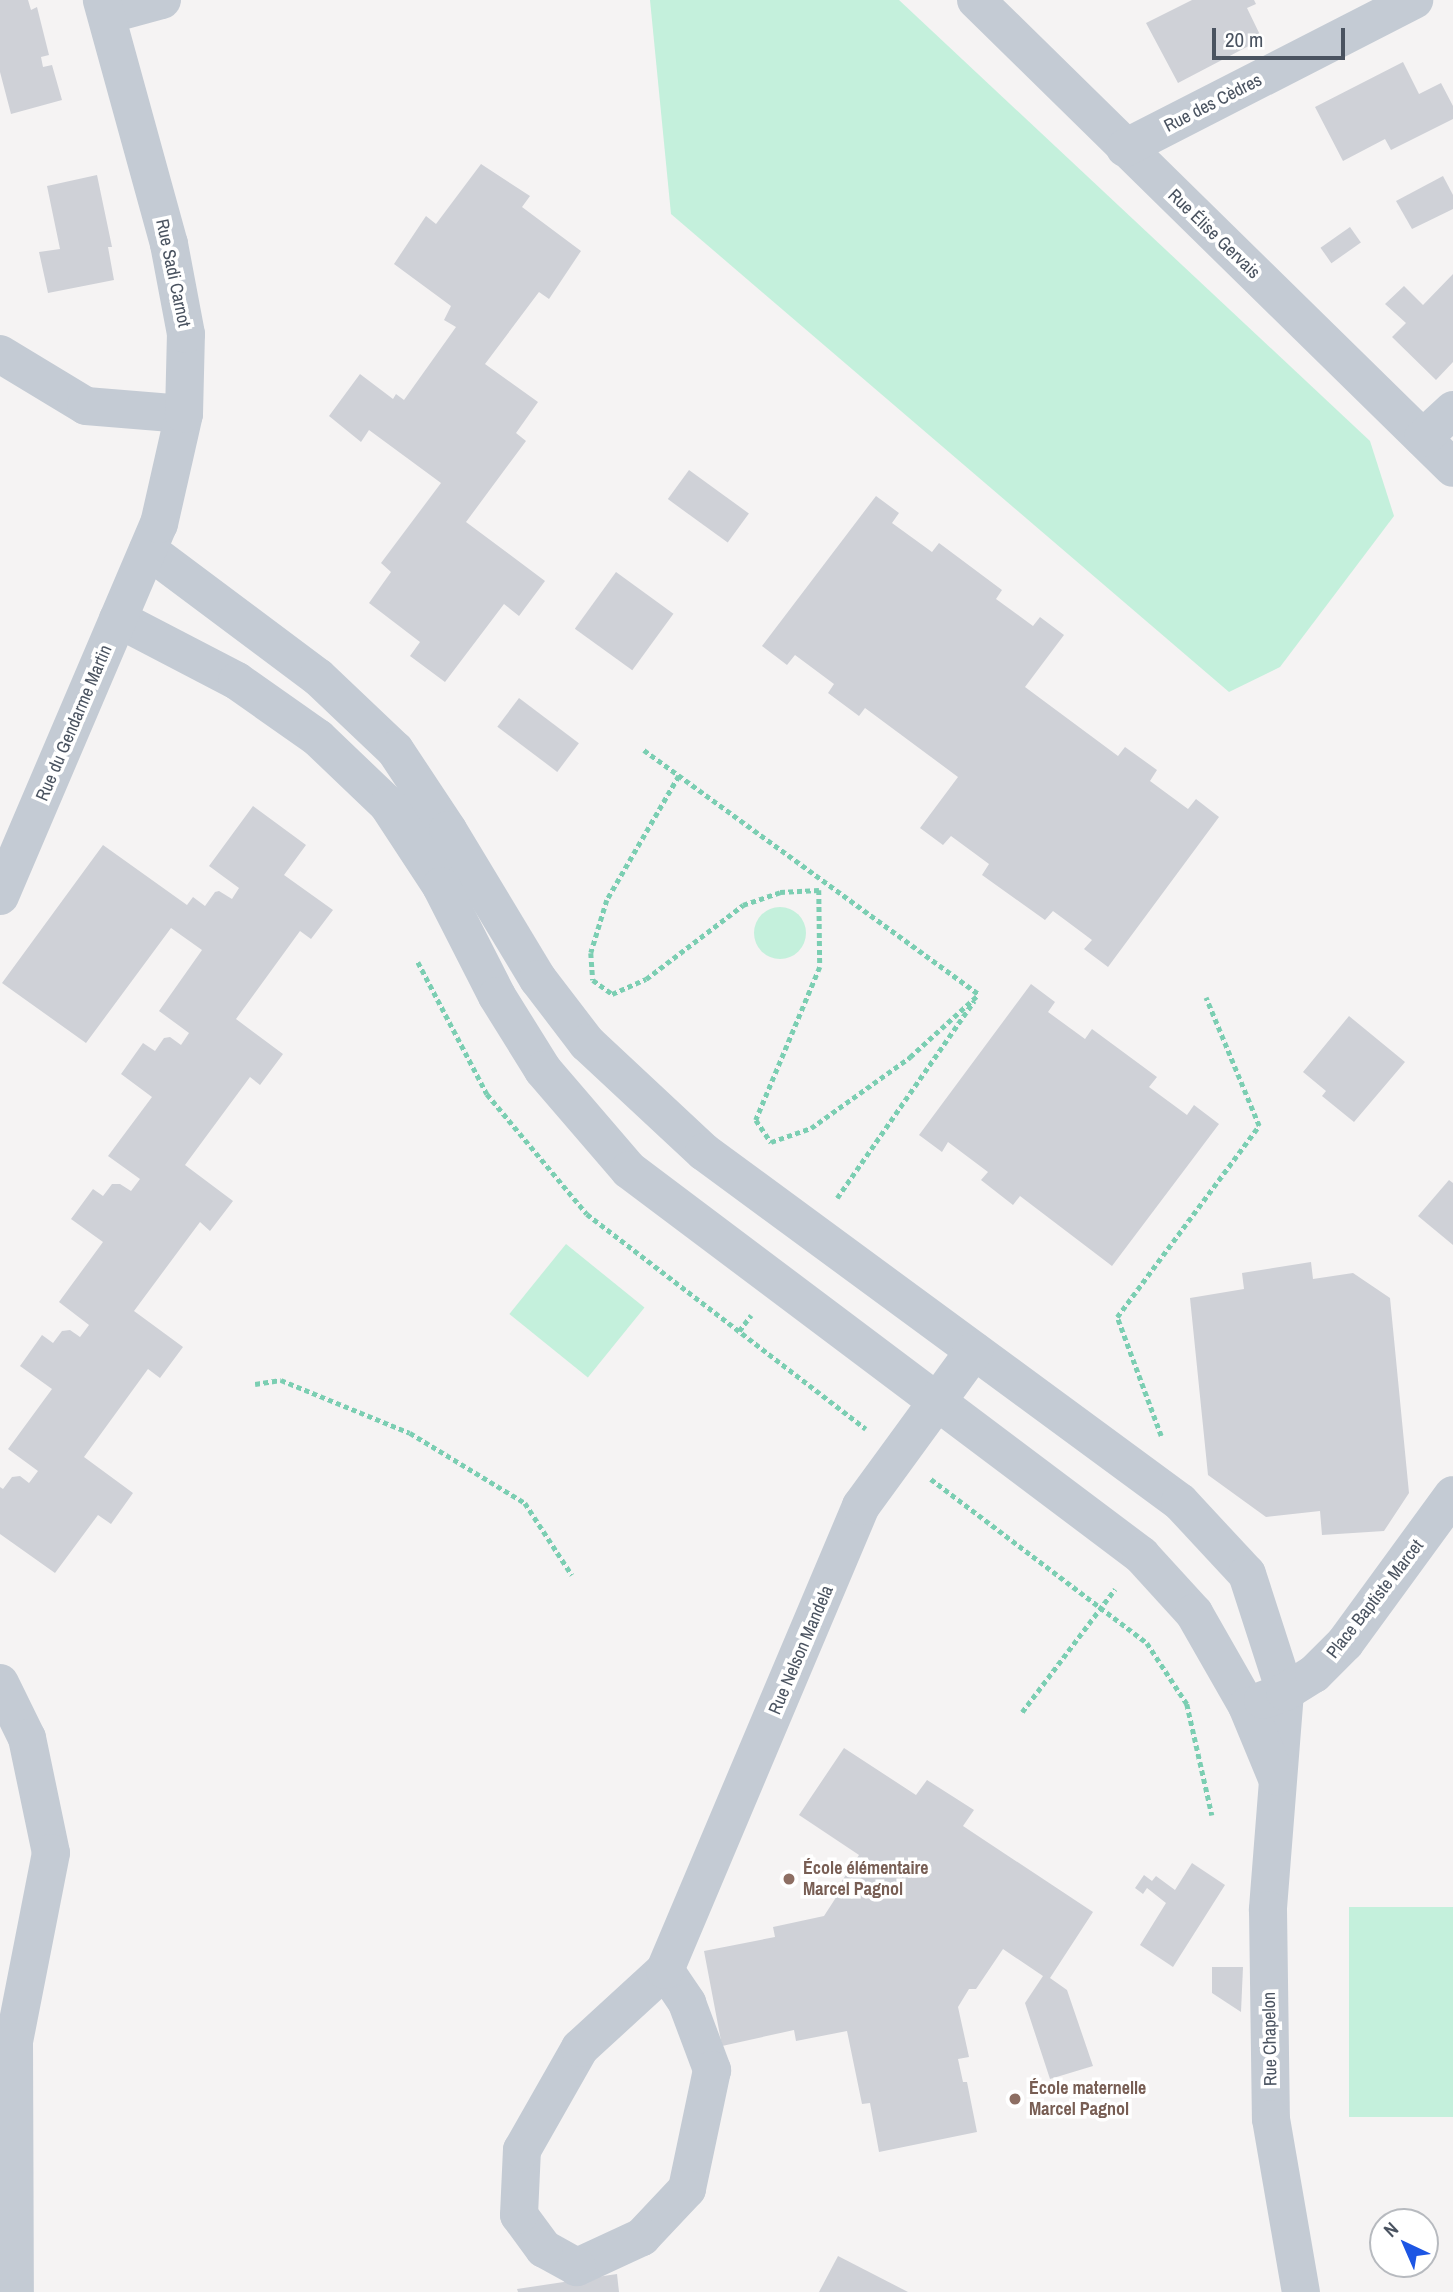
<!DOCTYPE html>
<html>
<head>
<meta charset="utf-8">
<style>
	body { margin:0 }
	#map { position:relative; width:1453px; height:2292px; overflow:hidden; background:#f5f3f3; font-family:"Archivo Narrow",sans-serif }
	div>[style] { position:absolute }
	.green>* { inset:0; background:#c4f0dc; transform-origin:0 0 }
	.round { border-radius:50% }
	.building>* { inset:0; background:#cfd1d7; transform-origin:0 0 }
	.path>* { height:4.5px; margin-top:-2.25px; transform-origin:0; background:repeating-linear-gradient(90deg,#7bceb2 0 5px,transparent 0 8.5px) }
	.minor>* { height:38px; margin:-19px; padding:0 19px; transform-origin:19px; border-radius:19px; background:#c4cbd4 }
	.dots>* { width:19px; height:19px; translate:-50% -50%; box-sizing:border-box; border:4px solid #fff; border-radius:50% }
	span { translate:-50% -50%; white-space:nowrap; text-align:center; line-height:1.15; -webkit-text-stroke:7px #fff; paint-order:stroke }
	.street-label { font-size:18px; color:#4a5360 }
	.education-label { font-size:18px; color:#785e54; font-weight:700 }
	.left { translate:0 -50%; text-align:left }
	.north { position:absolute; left:1369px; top:2208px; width:70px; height:70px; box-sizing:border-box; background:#fff; border:2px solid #b7babf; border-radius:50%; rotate:316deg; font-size:19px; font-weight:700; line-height:28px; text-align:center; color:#4a5360 }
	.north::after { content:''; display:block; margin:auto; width:24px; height:32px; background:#1d56e4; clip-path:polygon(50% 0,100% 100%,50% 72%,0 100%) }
	.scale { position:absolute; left:1212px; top:28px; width:133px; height:32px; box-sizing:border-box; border:4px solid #4a5360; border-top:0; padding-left:9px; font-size:21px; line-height:24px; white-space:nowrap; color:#4a5360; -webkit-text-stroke:5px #fff; paint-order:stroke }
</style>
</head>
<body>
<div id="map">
	<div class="green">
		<i style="clip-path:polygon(650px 0,899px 0,1370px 441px,1394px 516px,1280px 667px,1229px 692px,671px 214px)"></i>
		<i class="round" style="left:754px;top:907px;width:52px;height:52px"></i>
		<i style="left:566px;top:1244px;width:101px;height:90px;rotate:39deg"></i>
		<i style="left:1453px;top:1907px;width:210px;height:104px;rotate:90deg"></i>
	</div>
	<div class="building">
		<i style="clip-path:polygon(0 0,28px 0,31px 10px,37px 7px,49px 55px,41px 57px,43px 67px,52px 65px,62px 100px,11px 114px,0 72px)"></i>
		<i style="clip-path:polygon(1192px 0,1254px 0,1256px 4px,1247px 8px,1262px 39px,1178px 83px,1146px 23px)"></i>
		<i style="clip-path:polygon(1403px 62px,1419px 94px,1441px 83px,1453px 106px,1453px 119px,1391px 150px,1385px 139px,1343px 161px,1315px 107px)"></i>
		<i style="clip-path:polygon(481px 164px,530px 196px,522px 207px,581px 251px,549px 299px,539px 292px,485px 364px,538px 402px,516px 433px,526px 441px,466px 522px,545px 581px,519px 616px,504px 604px,445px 682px,410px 656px,420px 642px,369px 603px,391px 572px,381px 563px,441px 483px,369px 430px,361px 442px,329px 416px,360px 374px,393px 399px,396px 394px,404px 400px,456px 327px,444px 320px,451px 306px,394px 264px,426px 216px,436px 224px)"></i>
		<i style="clip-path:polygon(97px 175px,112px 247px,108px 247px,114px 280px,48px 293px,39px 252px,60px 249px,47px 186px)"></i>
		<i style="clip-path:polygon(1443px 176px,1453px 195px,1453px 209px,1412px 229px,1396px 201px)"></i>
		<i style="left:1350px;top:227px;width:19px;height:36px;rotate:55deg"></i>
		<i style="clip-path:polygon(1453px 274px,1453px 362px,1436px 380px,1392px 337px,1406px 323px,1385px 304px,1404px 286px,1423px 305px)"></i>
		<i style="left:689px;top:470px;width:74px;height:36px;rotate:36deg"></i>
		<i style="clip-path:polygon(876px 496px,899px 513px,892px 523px,932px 552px,939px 543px,1002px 590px,996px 599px,1033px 626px,1040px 617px,1064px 635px,1025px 687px,1118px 756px,1125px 747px,1157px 770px,1150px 781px,1188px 809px,1196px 799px,1219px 817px,1108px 967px,1084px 949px,1092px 940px,1053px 911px,1045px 920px,982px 875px,989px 864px,951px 836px,943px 845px,920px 828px,958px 777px,865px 708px,859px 716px,828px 693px,834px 684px,795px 655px,787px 665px,762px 646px)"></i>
		<i style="left:616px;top:572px;width:71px;height:70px;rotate:36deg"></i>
		<i style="left:519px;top:698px;width:75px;height:36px;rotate:37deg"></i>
		<i style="clip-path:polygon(253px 806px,306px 845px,284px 875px,333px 910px,311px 939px,300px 931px,236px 1019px,283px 1054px,260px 1085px,250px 1077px,185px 1165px,233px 1201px,210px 1231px,200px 1222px,134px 1311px,183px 1347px,160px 1378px,148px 1369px,84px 1457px,133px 1493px,111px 1524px,98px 1515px,55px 1573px,0 1534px,0 1487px,3px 1489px,12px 1477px,20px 1476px,29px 1483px,38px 1471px,8px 1449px,52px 1389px,20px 1366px,42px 1335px,53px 1343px,62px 1331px,70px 1330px,80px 1337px,89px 1325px,59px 1302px,103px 1242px,71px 1219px,93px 1189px,103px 1196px,112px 1184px,120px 1184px,131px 1191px,140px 1179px,108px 1156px,152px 1097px,121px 1074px,143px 1043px,155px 1051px,164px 1038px,170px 1037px,181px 1045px,189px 1033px,159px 1011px,202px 950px,171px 928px,86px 1043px,2px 983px,103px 845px,187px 905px,193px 897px,205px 906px,215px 892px,219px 891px,232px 899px,239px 888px,209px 866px)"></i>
		<i style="clip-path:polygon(1031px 984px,1055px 1002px,1048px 1012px,1085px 1039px,1092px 1029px,1157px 1077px,1149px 1087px,1187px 1115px,1194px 1105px,1219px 1124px,1112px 1266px,1020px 1196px,1013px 1205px,981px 1180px,988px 1172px,948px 1142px,942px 1152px,919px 1135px)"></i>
		<i style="clip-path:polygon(1349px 1016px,1405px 1062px,1354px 1122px,1322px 1096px,1326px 1091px,1303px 1072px)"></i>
		<i style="clip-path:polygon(1449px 1180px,1453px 1183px,1453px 1245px,1418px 1216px)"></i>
		<i style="clip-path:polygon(1311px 1262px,1313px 1279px,1353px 1273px,1390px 1298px,1409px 1493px,1384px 1531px,1322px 1535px,1320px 1511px,1266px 1517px,1208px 1475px,1190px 1298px,1244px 1289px,1242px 1273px)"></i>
		<i style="clip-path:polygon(844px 1748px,916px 1795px,927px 1780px,974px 1810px,963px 1826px,1093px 1912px,1050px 1978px,1067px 1990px,1093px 2066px,1050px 2079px,1025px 2003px,1043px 1976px,1003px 1949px,976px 1989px,969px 1989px,958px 2007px,969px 2057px,958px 2059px,963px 2082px,967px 2082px,977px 2132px,879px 2152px,870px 2103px,862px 2104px,847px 2031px,796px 2041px,794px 2030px,722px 2046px,704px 1951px,775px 1937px,773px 1927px,824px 1916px,835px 1899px,834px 1893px,859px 1855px,799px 1815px)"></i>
		<i style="clip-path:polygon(1192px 1863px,1225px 1885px,1173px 1967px,1140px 1945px,1166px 1903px,1147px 1888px,1143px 1894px,1135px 1888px,1144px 1875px,1152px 1881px,1156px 1876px,1175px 1890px)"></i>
		<i style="clip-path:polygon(1212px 1967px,1243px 1967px,1241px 2012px,1212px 1993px)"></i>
		<i style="clip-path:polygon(838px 2256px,908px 2292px,819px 2292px)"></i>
		<i style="clip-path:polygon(617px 2274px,619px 2292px,518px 2292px,517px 2289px)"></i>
	</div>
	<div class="path">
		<i style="left:644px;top:750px;width:414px;rotate:36.1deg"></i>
		<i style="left:679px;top:776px;width:143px;rotate:120.1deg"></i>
		<i style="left:607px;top:900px;width:55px;rotate:106.8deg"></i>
		<i style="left:591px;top:953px;width:27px;rotate:86deg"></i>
		<i style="left:593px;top:980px;width:24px;rotate:36deg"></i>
		<i style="left:612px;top:994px;width:37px;rotate:-24deg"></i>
		<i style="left:646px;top:979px;width:122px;rotate:-37.3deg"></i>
		<i style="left:743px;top:905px;width:39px;rotate:-19deg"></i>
		<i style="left:780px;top:892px;width:39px;rotate:-3deg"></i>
		<i style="left:819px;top:890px;width:77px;rotate:89.3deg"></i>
		<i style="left:820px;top:967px;width:166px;rotate:112.7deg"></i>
		<i style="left:756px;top:1120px;width:27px;rotate:56deg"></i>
		<i style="left:771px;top:1142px;width:42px;rotate:-19.3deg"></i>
		<i style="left:811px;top:1128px;width:122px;rotate:-35.6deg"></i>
		<i style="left:910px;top:1057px;width:93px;rotate:-42.4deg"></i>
		<i style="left:418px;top:962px;width:149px;rotate:62.4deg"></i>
		<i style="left:487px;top:1094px;width:156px;rotate:50.2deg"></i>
		<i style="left:587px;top:1214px;width:352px;rotate:37.6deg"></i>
		<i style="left:837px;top:1198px;width:240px;rotate:-55.2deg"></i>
		<i style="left:739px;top:1331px;width:20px;rotate:-53deg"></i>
		<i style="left:255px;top:1384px;width:26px;rotate:-9deg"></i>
		<i style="left:281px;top:1380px;width:139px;rotate:22.3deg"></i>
		<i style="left:410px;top:1433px;width:135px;rotate:31.3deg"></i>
		<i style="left:525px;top:1503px;width:86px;rotate:56.9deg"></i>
		<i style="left:1161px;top:1436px;width:127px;rotate:-110.3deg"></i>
		<i style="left:1117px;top:1317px;width:238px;rotate:-53.4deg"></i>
		<i style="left:1259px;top:1126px;width:139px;rotate:-112.5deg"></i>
		<i style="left:931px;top:1479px;width:271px;rotate:37.2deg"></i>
		<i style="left:1147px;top:1643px;width:73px;rotate:56.7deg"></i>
		<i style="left:1187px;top:1704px;width:114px;rotate:77.3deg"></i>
		<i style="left:1022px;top:1712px;width:154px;rotate:-52.9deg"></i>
	</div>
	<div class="minor">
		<i style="left:976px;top:0;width:668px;rotate:44.45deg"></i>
		<i style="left:107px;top:15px;width:57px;rotate:-15.3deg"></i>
		<i style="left:1125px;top:148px;width:325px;rotate:-27.1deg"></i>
		<i style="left:0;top:354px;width:100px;rotate:31.2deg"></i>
		<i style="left:86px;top:406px;width:98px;rotate:4.7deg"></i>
		<i style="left:1423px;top:438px;width:41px;rotate:-43deg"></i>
		<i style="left:148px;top:550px;width:212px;rotate:36.8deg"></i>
		<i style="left:318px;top:677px;width:106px;rotate:43.5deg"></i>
		<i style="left:395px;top:750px;width:96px;rotate:56.5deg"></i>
		<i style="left:448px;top:830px;width:174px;rotate:58.9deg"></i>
		<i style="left:538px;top:979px;width:81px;rotate:52.6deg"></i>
		<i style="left:587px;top:1043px;width:160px;rotate:43deg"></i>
		<i style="left:704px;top:1152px;width:591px;rotate:36.33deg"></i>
		<i style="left:1180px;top:1502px;width:98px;rotate:47.1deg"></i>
		<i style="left:1247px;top:1574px;width:124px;rotate:72.1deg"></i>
		<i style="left:1285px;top:1692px;width:219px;rotate:94.5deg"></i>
		<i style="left:1268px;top:1910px;width:209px;rotate:89.2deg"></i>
		<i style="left:1271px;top:2119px;width:176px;rotate:80.2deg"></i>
		<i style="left:118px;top:619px;width:134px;rotate:27.5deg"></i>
		<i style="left:237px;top:681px;width:99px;rotate:35.1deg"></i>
		<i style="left:318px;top:738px;width:97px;rotate:43.7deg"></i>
		<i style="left:388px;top:805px;width:97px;rotate:56.8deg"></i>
		<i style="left:441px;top:886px;width:123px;rotate:63deg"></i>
		<i style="left:497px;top:996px;width:87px;rotate:58.1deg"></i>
		<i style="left:543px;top:1070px;width:132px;rotate:49.3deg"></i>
		<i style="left:629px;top:1170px;width:641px;rotate:36.94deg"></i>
		<i style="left:1141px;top:1555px;width:79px;rotate:47.6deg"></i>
		<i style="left:1194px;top:1613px;width:107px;rotate:60.3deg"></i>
		<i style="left:1247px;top:1706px;width:76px;rotate:67.5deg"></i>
		<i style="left:0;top:896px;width:405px;rotate:-66.9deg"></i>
		<i style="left:159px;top:524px;width:113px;rotate:-77.2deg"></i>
		<i style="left:184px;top:414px;width:80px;rotate:-88.6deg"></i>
		<i style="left:186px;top:334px;width:92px;rotate:-100.7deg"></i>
		<i style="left:169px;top:244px;width:253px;rotate:-105.4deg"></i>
		<i style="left:0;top:1683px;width:61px;rotate:63.9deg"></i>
		<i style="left:27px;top:1738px;width:117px;rotate:78.2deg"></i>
		<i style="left:51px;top:1853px;width:193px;rotate:101.1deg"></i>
		<i style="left:14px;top:2042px;width:250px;rotate:89.8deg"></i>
		<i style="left:1263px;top:1700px;width:23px;rotate:-20deg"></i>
		<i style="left:1285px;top:1692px;width:34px;rotate:-32deg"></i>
		<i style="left:1314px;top:1674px;width:44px;rotate:-45deg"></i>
		<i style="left:1345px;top:1643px;width:183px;rotate:-53.9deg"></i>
		<i style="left:665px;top:1970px;width:40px;rotate:56deg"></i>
		<i style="left:687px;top:2003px;width:72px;rotate:69.5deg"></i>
		<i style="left:712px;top:2070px;width:122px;rotate:101.9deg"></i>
		<i style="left:687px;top:2189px;width:66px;rotate:133.2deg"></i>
		<i style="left:642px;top:2237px;width:72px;rotate:155.2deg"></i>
		<i style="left:577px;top:2267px;width:38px;rotate:-151deg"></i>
		<i style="left:544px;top:2249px;width:42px;rotate:-126.3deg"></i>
		<i style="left:519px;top:2215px;width:65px;rotate:-87.4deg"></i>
		<i style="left:522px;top:2150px;width:117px;rotate:-60.4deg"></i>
		<i style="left:580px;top:2048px;width:115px;rotate:-42.5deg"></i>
		<i style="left:665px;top:1970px;width:504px;rotate:-67.1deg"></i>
		<i style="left:861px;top:1506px;width:192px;rotate:-53.9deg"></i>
	</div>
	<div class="dots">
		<i style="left:789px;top:1879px;background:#8d6e63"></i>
		<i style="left:1015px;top:2099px;background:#8d6e63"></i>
	</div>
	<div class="street-label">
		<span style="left:1213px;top:103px;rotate:-27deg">Rue des Cèdres</span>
		<span style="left:1214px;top:234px;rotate:44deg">Rue Élise Gervais</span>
		<span style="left:173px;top:273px;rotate:78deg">Rue Sadi Carnot</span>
		<span style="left:74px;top:723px;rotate:-67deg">Rue du Gendarme Martin</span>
		<span style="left:1375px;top:1599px;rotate:-52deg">Place Baptiste Marcet</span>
		<span style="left:801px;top:1650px;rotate:-67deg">Rue Nelson Mandela</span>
		<span style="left:1270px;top:2039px;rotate:-91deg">Rue Chapelon</span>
	</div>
	<div class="education-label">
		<span class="left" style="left:803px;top:1879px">École élémentaire<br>Marcel Pagnol</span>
		<span class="left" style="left:1029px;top:2099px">École maternelle<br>Marcel Pagnol</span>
	</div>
	<div class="north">N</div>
	<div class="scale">20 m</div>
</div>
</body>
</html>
